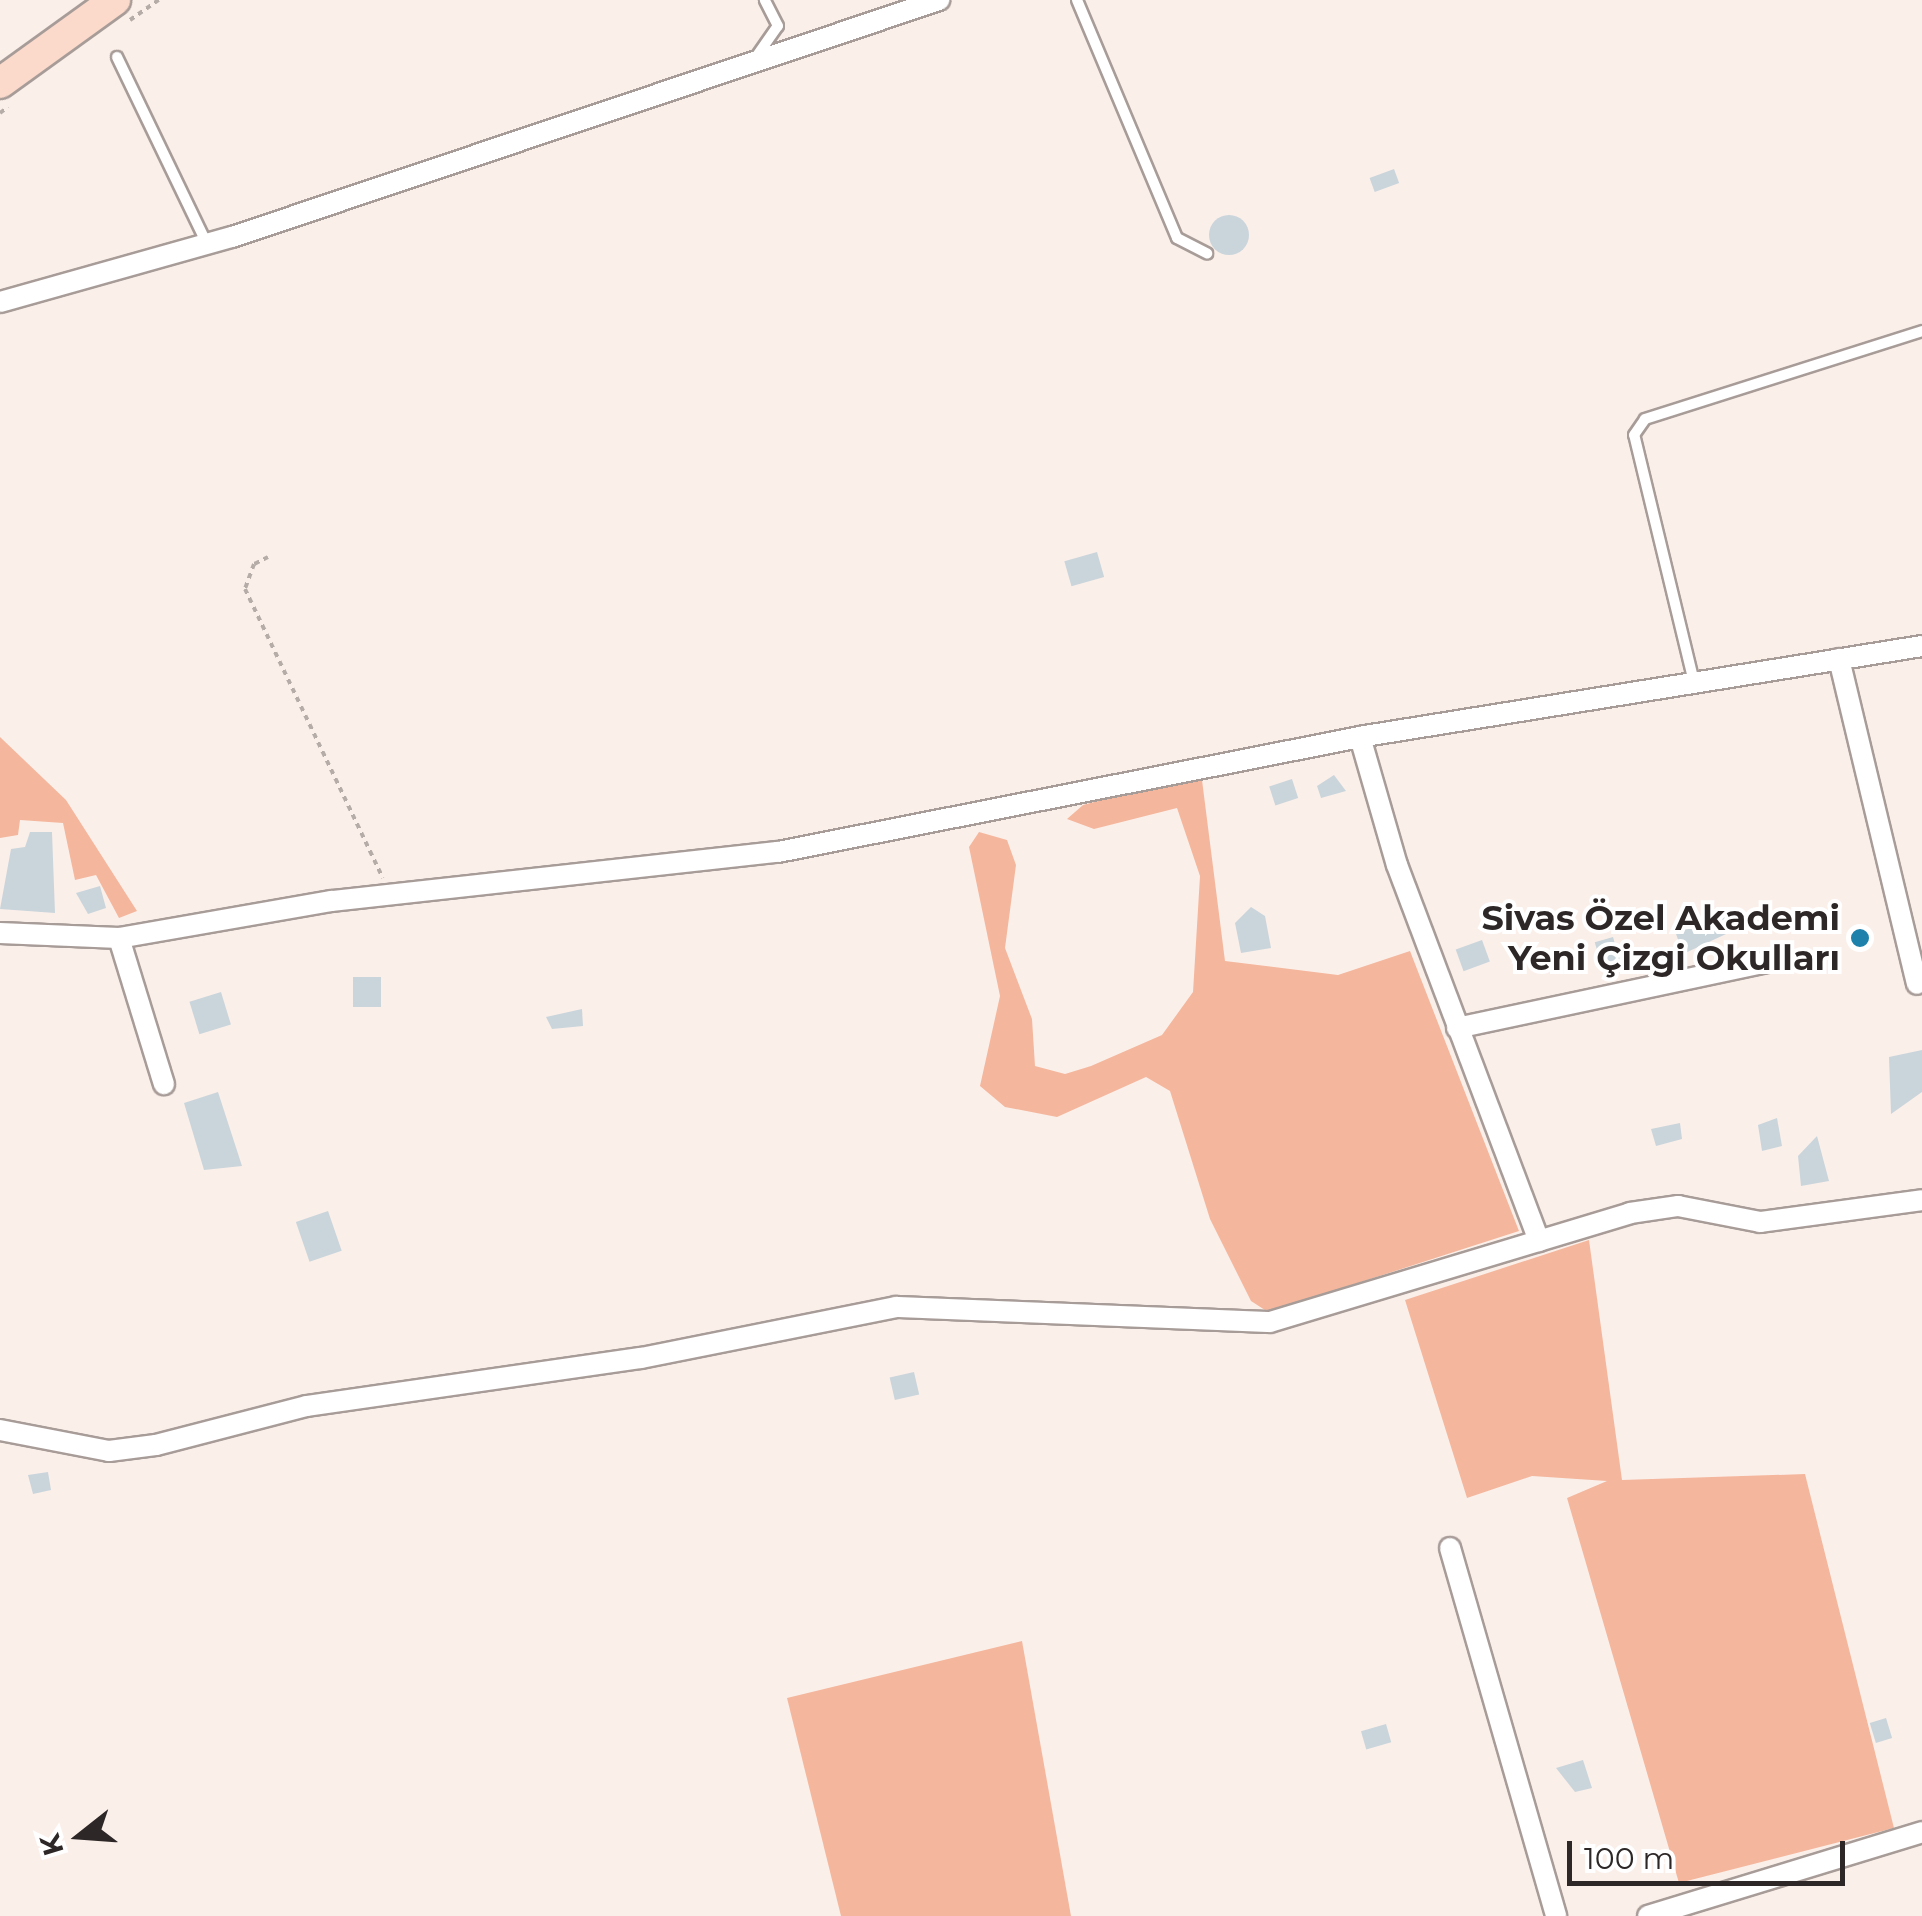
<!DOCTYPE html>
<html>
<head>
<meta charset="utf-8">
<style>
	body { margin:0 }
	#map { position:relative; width:1922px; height:1916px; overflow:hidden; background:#fbefea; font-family:Montserrat,sans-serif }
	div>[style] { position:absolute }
	.green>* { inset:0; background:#f4b79d }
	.building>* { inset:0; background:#cad5db; transform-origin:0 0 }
	.round { border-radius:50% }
	.path>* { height:4px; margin-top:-2px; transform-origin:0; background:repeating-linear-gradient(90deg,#b5aca8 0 5px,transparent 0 10px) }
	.roads { filter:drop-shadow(2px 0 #a89c98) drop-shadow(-2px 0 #a89c98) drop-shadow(0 2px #a89c98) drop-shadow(0 -2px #a89c98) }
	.lane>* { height:10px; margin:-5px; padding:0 5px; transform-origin:5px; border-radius:5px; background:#fff }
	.street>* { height:20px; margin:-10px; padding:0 10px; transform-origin:10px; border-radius:10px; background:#fff }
	.secondary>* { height:30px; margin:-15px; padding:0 15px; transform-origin:15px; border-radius:15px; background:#fbdacb }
	.dots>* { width:28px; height:28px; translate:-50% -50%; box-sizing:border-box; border:5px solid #fff; border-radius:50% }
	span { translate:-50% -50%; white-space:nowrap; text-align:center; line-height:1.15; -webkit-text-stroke:8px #fff; paint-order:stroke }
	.poi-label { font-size:35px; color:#2d2827; font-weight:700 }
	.right { translate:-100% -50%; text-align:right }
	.north { position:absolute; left:30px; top:1786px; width:100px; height:100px; -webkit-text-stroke:8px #fff; paint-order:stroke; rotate:253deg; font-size:28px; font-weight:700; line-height:40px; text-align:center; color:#2d2827 }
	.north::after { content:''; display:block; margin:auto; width:35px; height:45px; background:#2d2827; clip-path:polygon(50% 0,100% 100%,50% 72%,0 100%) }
	.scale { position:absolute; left:1567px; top:1841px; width:278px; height:45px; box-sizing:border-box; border:5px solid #2d2827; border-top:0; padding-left:12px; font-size:30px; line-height:35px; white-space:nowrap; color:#2d2827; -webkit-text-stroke:8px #fff; paint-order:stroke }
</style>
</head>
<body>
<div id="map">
	<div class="green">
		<i style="clip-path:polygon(0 737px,66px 800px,137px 911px,119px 918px,96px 875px,75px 880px,63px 823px,20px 820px,18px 835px,0 838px)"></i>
		<i style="clip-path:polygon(1180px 779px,1202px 780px,1225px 961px,1338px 975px,1410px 951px,1519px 1231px,1268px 1312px,1251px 1301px,1210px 1219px,1170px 1091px,1146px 1077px,1057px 1117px,1005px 1107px,980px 1086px,1000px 996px,969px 847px,979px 832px,1007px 840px,1016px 865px,1005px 948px,1032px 1019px,1035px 1066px,1065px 1074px,1091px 1066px,1162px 1035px,1193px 992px,1200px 876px,1177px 808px,1094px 829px,1067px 819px,1083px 805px)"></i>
		<i style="clip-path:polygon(1589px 1240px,1622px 1480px,1805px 1474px,1894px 1828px,1679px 1883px,1567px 1498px,1607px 1481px,1532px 1476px,1467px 1498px,1405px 1300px)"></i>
		<i style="clip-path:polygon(1022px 1641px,1071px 1916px,841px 1916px,787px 1698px)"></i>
	</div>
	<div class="building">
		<i style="left:1394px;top:169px;width:15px;height:26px;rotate:70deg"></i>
		<i class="round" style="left:1209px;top:215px;width:40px;height:40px"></i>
		<i style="left:1097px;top:552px;width:26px;height:34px;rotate:74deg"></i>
		<i style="clip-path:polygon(1334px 775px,1346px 791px,1321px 798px,1317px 786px)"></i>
		<i style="left:1292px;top:779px;width:20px;height:24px;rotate:72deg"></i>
		<i style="clip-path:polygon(30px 832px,52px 832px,55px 913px,0 909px,11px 849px,25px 847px)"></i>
		<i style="clip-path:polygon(100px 886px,106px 908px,88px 914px,76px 893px)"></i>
		<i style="clip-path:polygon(1251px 907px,1265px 916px,1271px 948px,1241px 953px,1235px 923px)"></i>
		<i style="clip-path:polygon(1734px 908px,1739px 928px,1683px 954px,1675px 931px,1716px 925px,1712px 911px)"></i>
		<i style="left:1613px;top:937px;width:26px;height:19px;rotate:74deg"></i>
		<i style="left:1482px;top:940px;width:23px;height:28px;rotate:70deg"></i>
		<i style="left:353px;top:977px;width:28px;height:30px"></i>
		<i style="left:221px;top:992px;width:34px;height:33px;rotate:73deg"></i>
		<i style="clip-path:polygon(582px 1009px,583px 1026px,552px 1029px,546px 1017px)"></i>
		<i style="clip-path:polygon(1922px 1050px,1922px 1092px,1891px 1114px,1889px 1057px)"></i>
		<i style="clip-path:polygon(218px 1092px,242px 1166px,204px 1170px,184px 1103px)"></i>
		<i style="clip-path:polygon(1777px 1118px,1782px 1146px,1762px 1151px,1758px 1125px)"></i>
		<i style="clip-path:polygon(1680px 1123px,1682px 1139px,1656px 1146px,1651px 1129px)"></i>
		<i style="clip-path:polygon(1817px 1136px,1829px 1181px,1801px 1186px,1798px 1156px)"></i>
		<i style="left:328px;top:1211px;width:42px;height:34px;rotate:71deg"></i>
		<i style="left:914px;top:1372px;width:23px;height:25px;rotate:77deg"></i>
		<i style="clip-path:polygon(48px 1472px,51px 1490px,33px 1494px,28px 1475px)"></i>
		<i style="left:1886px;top:1718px;width:21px;height:17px;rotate:73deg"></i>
		<i style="left:1386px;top:1724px;width:19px;height:26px;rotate:74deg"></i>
		<i style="clip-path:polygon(1583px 1760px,1592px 1788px,1575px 1792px,1556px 1768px)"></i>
	</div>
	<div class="path">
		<i style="left:130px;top:20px;width:35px;rotate:-35deg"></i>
		<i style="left:0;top:113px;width:10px;rotate:-37deg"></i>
		<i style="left:268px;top:557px;width:16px;rotate:153deg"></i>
		<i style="left:254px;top:564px;width:27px;rotate:110deg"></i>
		<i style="left:245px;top:589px;width:320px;rotate:64.5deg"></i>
	</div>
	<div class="roads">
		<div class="lane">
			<i style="left:1077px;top:0;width:258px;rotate:67.2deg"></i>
			<i style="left:1177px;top:238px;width:34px;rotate:27deg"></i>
			<i style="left:117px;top:57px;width:208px;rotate:64.3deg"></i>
			<i style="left:756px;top:57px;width:38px;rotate:-55deg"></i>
			<i style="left:778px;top:26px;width:29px;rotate:-117deg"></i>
			<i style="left:1693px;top:678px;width:250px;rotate:-103.6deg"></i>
			<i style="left:1634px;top:435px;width:19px;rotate:-55deg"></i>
			<i style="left:1645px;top:419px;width:291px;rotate:-17.6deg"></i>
		</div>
		<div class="street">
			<i style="left:0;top:302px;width:241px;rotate:-15.7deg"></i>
			<i style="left:232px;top:237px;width:746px;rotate:-18.53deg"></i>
			<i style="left:1839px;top:659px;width:334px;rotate:76.5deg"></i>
			<i style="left:1360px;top:737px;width:133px;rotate:73.9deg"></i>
			<i style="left:1397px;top:865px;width:402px;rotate:69.3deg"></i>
			<i style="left:0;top:933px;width:119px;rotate:2.4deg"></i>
			<i style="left:119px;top:938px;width:216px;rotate:-9.9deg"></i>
			<i style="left:332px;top:901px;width:449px;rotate:-6.3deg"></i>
			<i style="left:778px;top:852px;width:598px;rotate:-11.18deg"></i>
			<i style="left:1365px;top:736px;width:564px;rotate:-9.18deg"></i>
			<i style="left:119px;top:938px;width:153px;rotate:72.9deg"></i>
			<i style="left:1457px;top:1028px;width:328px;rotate:-12deg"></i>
			<i style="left:0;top:1430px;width:111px;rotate:10.9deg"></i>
			<i style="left:109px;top:1451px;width:47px;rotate:-7.3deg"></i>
			<i style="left:156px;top:1445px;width:156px;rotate:-14.5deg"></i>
			<i style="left:307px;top:1406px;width:337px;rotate:-8.2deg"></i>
			<i style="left:641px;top:1358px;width:260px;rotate:-11.3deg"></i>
			<i style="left:896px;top:1307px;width:374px;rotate:2.3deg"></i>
			<i style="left:1270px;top:1322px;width:376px;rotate:-16.8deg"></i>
			<i style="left:1630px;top:1213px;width:49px;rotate:-8.3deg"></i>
			<i style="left:1678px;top:1206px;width:84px;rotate:11deg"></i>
			<i style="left:1760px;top:1222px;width:163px;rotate:-7.7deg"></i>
			<i style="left:1450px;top:1548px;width:383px;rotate:73.9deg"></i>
			<i style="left:1648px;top:1916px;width:287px;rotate:-17deg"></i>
		</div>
		<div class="secondary">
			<i style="left:0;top:83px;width:142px;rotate:-35.8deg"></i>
		</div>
	</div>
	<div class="dots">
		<i style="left:1860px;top:938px;background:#1d81ab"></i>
	</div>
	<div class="poi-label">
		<span class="right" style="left:1840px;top:938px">Sivas Özel Akademi<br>Yeni Çizgi Okulları</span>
	</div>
	<div class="north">K</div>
	<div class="scale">100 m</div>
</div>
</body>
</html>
